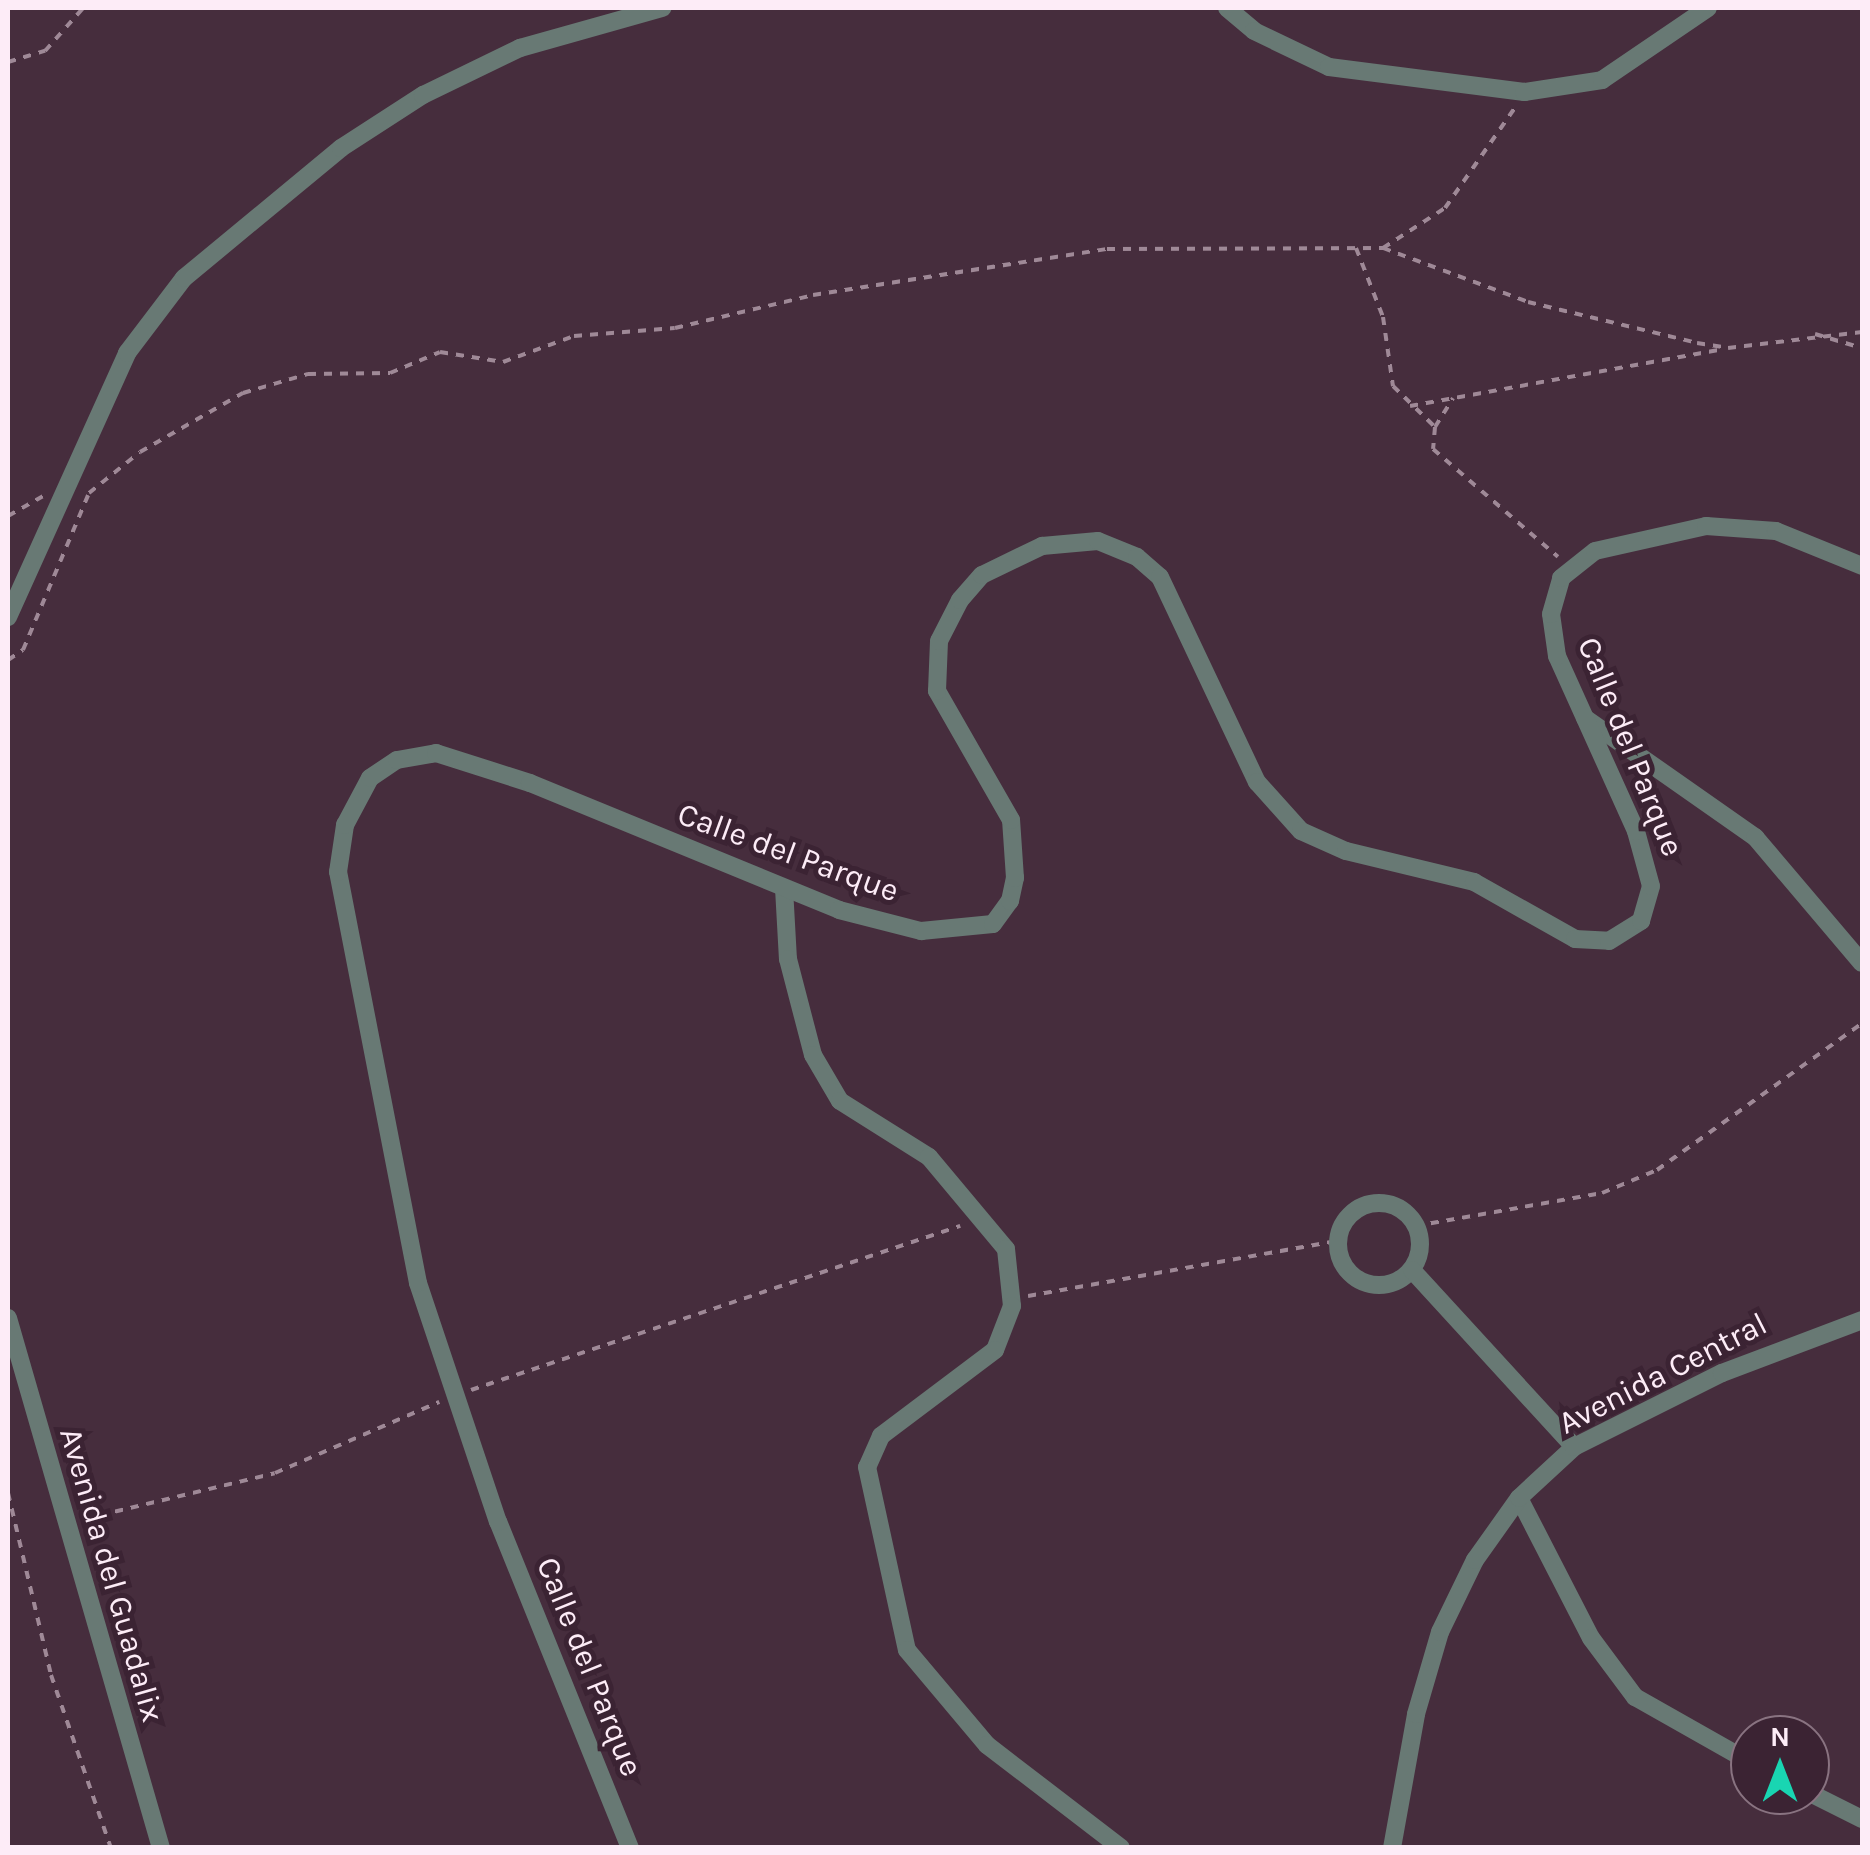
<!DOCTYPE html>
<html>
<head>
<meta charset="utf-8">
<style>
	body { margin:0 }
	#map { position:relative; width:1870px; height:1855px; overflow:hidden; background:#462d3d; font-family:Karla,sans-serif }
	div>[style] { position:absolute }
	.path>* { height:4px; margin-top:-2px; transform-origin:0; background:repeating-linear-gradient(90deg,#9f8997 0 8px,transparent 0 16px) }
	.street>* { height:18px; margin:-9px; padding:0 9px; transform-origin:9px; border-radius:9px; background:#687974 }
	.street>.ring { margin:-9px; padding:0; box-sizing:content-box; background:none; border:18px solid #687974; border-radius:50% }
	span { translate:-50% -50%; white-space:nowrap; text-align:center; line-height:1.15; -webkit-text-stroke:10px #3b2333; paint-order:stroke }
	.street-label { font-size:32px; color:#fdecf7 }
	.frame { position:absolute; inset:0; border:10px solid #fdecf7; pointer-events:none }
	.north { position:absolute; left:1730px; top:1715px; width:100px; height:100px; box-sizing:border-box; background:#3b2333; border:2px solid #897381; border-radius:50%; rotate:0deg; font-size:28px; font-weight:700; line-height:40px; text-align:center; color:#fdecf7 }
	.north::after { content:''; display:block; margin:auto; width:35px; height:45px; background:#19d5b2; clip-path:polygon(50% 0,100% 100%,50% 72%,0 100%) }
</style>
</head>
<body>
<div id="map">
	<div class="path">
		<i style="left:8px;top:62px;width:39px;rotate:-17deg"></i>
		<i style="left:45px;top:51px;width:57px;rotate:-48.5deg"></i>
		<i style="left:1356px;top:248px;width:74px;rotate:68.6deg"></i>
		<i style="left:1383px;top:317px;width:70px;rotate:81.8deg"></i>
		<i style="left:1393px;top:386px;width:59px;rotate:44.3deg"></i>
		<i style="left:1435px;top:427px;width:22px;rotate:95deg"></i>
		<i style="left:1433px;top:449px;width:165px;rotate:40.8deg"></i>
		<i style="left:1383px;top:248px;width:155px;rotate:20.4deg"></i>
		<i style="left:1528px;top:302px;width:174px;rotate:13.6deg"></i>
		<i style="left:1697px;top:343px;width:31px;rotate:9deg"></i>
		<i style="left:1728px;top:348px;width:135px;rotate:-6.8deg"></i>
		<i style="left:1815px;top:334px;width:49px;rotate:16.6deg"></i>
		<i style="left:1410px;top:406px;width:319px;rotate:-10.3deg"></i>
		<i style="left:1435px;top:427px;width:34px;rotate:-58deg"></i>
		<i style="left:89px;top:493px;width:65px;rotate:-38.8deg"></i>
		<i style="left:140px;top:452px;width:119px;rotate:-29.8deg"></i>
		<i style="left:243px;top:393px;width:68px;rotate:-16.3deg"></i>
		<i style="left:308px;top:374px;width:82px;rotate:-0.7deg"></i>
		<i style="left:390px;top:373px;width:54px;rotate:-22.8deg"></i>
		<i style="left:440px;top:352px;width:64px;rotate:9deg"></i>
		<i style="left:503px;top:362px;width:76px;rotate:-20.1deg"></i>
		<i style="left:574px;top:336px;width:101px;rotate:-4.5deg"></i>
		<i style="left:675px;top:328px;width:142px;rotate:-13.4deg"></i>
		<i style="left:813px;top:295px;width:298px;rotate:-8.9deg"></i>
		<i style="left:1107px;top:249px;width:276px;rotate:-0.2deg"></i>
		<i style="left:1383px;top:248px;width:74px;rotate:-32.8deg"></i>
		<i style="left:1445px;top:208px;width:121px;rotate:-55.1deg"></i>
		<i style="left:8px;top:516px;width:40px;rotate:-29.7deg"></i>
		<i style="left:8px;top:660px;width:18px;rotate:-34deg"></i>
		<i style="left:23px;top:650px;width:168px;rotate:-67.2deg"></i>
		<i style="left:1415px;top:1226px;width:190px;rotate:-10deg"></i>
		<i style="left:1602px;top:1193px;width:60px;rotate:-22.7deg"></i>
		<i style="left:1657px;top:1170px;width:252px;rotate:-35.6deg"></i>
		<i style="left:1028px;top:1296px;width:315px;rotate:-10.1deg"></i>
		<i style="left:471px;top:1390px;width:516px;rotate:-18.54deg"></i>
		<i style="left:8px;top:1493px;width:187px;rotate:76.7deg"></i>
		<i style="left:51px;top:1675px;width:183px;rotate:70.9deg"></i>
		<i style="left:84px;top:1519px;width:196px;rotate:-13.5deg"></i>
		<i style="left:275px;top:1473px;width:179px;rotate:-23.4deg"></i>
	</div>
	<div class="street">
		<i style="left:1227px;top:8px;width:35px;rotate:40deg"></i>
		<i style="left:1254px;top:31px;width:83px;rotate:25.6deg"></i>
		<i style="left:1329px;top:67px;width:197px;rotate:7.3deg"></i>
		<i style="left:1524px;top:92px;width:79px;rotate:-8.7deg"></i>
		<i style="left:1602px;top:80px;width:128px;rotate:-34.2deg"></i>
		<i style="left:8px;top:617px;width:290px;rotate:-65.7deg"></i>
		<i style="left:127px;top:353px;width:94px;rotate:-52.8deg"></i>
		<i style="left:184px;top:278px;width:204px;rotate:-39.6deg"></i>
		<i style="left:341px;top:148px;width:98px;rotate:-32.9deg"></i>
		<i style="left:423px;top:95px;width:108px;rotate:-25.9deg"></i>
		<i style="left:520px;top:48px;width:148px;rotate:-15.7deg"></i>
		<i style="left:1585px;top:718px;width:208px;rotate:35deg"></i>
		<i style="left:1755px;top:837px;width:165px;rotate:49.7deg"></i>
		<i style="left:784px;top:888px;width:71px;rotate:86.8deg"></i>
		<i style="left:788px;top:959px;width:99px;rotate:75.4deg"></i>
		<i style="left:813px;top:1055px;width:53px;rotate:59.6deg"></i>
		<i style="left:840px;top:1101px;width:105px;rotate:32.2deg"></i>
		<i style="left:929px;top:1157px;width:120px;rotate:50.1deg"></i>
		<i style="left:1006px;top:1249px;width:57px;rotate:84deg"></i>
		<i style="left:1012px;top:1306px;width:47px;rotate:111.1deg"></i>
		<i style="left:995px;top:1350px;width:143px;rotate:143deg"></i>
		<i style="left:881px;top:1436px;width:34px;rotate:114deg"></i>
		<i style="left:867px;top:1467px;width:187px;rotate:77.7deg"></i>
		<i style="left:907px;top:1650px;width:124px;rotate:49.9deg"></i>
		<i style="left:987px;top:1745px;width:169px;rotate:37.5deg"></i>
		<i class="ring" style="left:1338px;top:1203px;width:64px;height:64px"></i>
		<i style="left:1412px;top:1270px;width:240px;rotate:47.5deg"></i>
		<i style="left:8px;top:1318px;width:552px;rotate:73.9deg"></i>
		<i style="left:1519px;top:1498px;width:157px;rotate:62.8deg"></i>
		<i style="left:1591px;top:1638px;width:74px;rotate:53.3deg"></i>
		<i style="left:1635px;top:1697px;width:132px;rotate:29.5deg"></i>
		<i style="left:1810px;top:1793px;width:58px;rotate:26.6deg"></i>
		<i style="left:630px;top:1848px;width:352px;rotate:-112deg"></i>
		<i style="left:498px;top:1522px;width:252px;rotate:-108.5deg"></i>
		<i style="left:418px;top:1283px;width:419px;rotate:-101deg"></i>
		<i style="left:338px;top:872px;width:48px;rotate:-81.5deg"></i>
		<i style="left:345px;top:825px;width:53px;rotate:-62deg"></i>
		<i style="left:370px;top:778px;width:32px;rotate:-34deg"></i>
		<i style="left:397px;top:760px;width:40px;rotate:-10deg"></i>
		<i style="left:436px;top:753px;width:99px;rotate:17.7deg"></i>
		<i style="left:530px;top:783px;width:334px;rotate:22.3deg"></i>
		<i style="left:839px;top:910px;width:85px;rotate:14.4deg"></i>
		<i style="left:921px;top:931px;width:72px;rotate:-5.6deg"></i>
		<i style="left:993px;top:924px;width:29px;rotate:-54deg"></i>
		<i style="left:1010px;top:901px;width:24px;rotate:-78deg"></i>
		<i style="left:1015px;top:878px;width:58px;rotate:-93.9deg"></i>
		<i style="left:1011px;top:820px;width:149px;rotate:-119.8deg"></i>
		<i style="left:937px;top:691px;width:50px;rotate:-87.7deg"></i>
		<i style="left:939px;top:641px;width:46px;rotate:-62.9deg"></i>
		<i style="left:960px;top:600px;width:33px;rotate:-49deg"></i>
		<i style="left:982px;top:575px;width:67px;rotate:-25.8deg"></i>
		<i style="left:1042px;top:546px;width:56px;rotate:-5.1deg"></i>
		<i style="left:1098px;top:541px;width:42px;rotate:22.3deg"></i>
		<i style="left:1137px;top:557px;width:30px;rotate:41deg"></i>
		<i style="left:1160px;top:577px;width:227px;rotate:64.7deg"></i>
		<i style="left:1257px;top:782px;width:66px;rotate:48.1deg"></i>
		<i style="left:1301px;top:831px;width:49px;rotate:24deg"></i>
		<i style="left:1346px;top:851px;width:132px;rotate:13.6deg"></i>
		<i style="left:1474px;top:882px;width:116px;rotate:29.4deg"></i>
		<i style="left:1575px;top:939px;width:34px;rotate:3deg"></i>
		<i style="left:1609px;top:941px;width:38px;rotate:-32deg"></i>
		<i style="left:1641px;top:921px;width:36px;rotate:-74deg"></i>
		<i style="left:1651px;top:886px;width:57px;rotate:-105.3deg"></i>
		<i style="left:1636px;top:831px;width:192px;rotate:-114.3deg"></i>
		<i style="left:1557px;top:656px;width:42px;rotate:-98.1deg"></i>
		<i style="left:1551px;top:614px;width:37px;rotate:-74deg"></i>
		<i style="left:1561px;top:578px;width:43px;rotate:-38.5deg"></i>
		<i style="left:1595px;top:551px;width:114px;rotate:-12.7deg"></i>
		<i style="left:1706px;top:526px;width:70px;rotate:4.1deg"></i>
		<i style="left:1776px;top:531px;width:93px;rotate:22.1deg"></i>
		<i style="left:1392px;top:1848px;width:136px;rotate:-79.8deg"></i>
		<i style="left:1416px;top:1714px;width:85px;rotate:-73.7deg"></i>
		<i style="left:1440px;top:1632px;width:80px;rotate:-64.1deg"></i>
		<i style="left:1475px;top:1560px;width:76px;rotate:-54.6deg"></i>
		<i style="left:1519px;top:1498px;width:75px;rotate:-42.8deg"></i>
		<i style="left:1574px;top:1447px;width:165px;rotate:-26.6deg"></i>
		<i style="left:1722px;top:1373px;width:150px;rotate:-20.7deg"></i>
	</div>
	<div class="street-label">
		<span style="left:1630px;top:747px;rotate:68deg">Calle del Parque</span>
		<span style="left:788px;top:853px;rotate:20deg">Calle del Parque</span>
		<span style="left:1663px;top:1374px;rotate:-27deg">Avenida Central</span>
		<span style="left:111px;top:1575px;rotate:74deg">Avenida del Guadalix</span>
		<span style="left:589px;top:1667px;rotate:68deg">Calle del Parque</span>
	</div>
	<div class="frame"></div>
	<div class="north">N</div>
</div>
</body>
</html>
